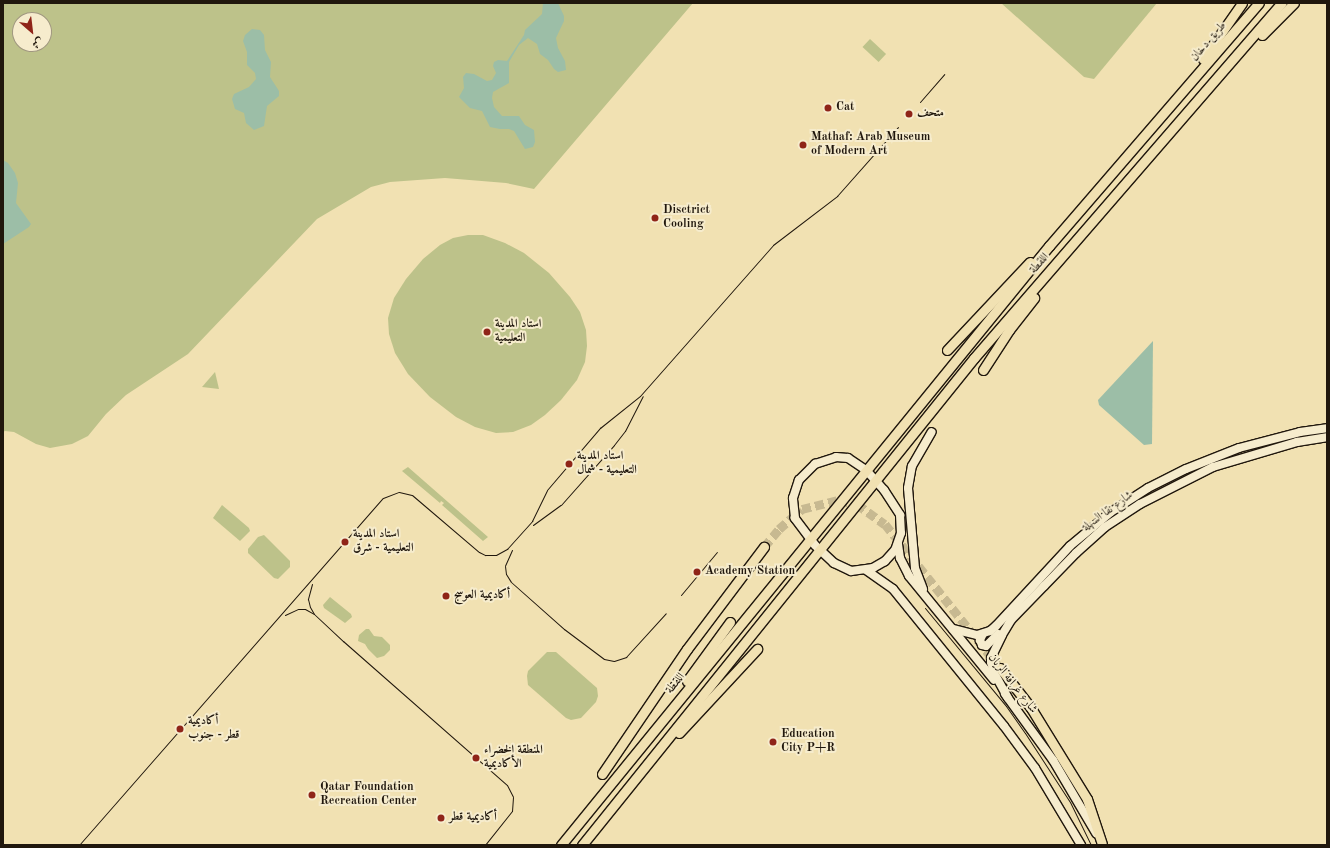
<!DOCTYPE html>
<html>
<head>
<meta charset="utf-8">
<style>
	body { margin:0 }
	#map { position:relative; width:1330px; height:848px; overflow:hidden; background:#f1e1b2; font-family:"Old Standard TT",Amiri,serif }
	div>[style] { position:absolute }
	.green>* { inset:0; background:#bdc28a; transform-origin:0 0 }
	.water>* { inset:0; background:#9cbea7 }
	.primary-tunnel>* { height:9px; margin-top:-4.5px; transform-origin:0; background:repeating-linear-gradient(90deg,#c7b991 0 9px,transparent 0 13.5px) }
	.roads { filter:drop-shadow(1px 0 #20170d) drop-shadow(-1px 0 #20170d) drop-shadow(0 1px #20170d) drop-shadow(0 -1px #20170d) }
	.secondary>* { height:8px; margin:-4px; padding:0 4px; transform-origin:4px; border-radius:4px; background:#f6eccd }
	.primary>* { height:9px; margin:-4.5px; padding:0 4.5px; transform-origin:4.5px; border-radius:4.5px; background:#f1e1b2 }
	.tram>* { height:1px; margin:-0.5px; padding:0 0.5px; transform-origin:0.5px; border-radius:0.5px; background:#20170d }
	.dots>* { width:11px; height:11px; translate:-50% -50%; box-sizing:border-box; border:2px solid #f6eccd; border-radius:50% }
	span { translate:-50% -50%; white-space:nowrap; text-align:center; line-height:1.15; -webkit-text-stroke:4px #f6eccd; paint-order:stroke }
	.street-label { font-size:12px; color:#20170d }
	.poi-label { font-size:12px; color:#20170d; font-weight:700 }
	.left { translate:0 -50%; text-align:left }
	.frame { position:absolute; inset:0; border:4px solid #20170d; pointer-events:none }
	.north { position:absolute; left:12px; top:12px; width:40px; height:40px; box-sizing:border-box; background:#f6eccd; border:1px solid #a09780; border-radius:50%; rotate:152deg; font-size:11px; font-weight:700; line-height:16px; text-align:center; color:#20170d }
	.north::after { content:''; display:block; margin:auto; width:14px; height:18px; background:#8f2418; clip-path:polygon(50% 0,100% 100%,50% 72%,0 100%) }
</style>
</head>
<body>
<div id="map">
	<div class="green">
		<i style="clip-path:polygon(evenodd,3px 3px,693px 3px,534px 189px,506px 183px,445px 178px,390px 182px,371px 187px,317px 219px,188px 354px,126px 395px,106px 414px,88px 436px,72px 444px,50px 448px,36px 444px,14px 432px,5px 431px,3px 432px,3px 3px,20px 20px,44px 20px,44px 44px,20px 44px,20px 20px)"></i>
		<i style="clip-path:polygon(1001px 3px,1157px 3px,1094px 79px,1084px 77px)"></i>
		<i style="left:870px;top:39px;width:22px;height:11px;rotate:43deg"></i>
		<i style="clip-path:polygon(468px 235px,483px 235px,505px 243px,524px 253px,549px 273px,570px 297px,580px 312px,586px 330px,587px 346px,585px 362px,577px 380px,561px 400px,545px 415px,531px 425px,513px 432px,496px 433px,475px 427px,456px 417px,430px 397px,408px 374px,395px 353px,389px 334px,388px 318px,394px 298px,406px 279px,423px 259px,440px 245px,453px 238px)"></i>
		<i style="clip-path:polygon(215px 372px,219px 389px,202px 387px)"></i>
		<i style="clip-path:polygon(408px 467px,488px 537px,483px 541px,442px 505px,444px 503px,441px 501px,440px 503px,402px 471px)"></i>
		<i style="clip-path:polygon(222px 505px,249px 528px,250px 531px,240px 541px,213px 518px)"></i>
		<i style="clip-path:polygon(264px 535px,290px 561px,290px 567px,278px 579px,274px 578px,248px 553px,248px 549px,258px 537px)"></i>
		<i style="clip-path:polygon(330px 597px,351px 614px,352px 617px,345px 623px,324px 608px,323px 605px)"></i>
		<i style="clip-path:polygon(366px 629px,369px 629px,374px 636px,382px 637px,390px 645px,390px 650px,384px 656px,377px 658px,368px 649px,365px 644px,358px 641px,359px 635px)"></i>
		<i style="clip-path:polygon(547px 652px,556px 652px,597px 688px,598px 696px,596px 702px,581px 718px,571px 720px,566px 718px,528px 685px,527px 676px,528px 671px)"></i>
	</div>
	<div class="water">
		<i style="clip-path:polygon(543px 3px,558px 3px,564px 16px,564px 21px,556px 38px,558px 48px,565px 61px,566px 70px,558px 72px,554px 69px,548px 60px,540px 54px,537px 44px,528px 38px,519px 45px,509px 62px,509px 83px,493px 92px,492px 98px,494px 107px,502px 116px,519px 116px,525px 125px,534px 130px,535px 142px,533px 147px,525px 149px,514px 131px,509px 129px,500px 129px,490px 127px,482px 111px,470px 108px,459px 97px,464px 88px,463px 77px,466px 73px,474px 74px,487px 81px,492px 80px,496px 73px,493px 66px,494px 62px,498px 60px,507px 61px,524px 35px,525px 30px,542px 14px)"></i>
		<i style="clip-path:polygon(252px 29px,260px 30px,264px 35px,265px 50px,271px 62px,270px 77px,279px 91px,279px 96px,267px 106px,264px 126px,254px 130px,246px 123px,244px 113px,235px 109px,232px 99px,234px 94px,249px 87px,256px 79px,255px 73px,247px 65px,247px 52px,243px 41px,245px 35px)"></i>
		<i style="clip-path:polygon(3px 160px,8px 163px,15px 173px,18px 183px,16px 203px,31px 224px,29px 227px,3px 244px)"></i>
		<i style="clip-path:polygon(1153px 341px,1152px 444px,1144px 445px,1099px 405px,1098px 400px)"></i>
	</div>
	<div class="primary-tunnel">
		<i style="left:764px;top:547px;width:23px;rotate:-50deg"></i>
		<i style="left:779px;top:529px;width:30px;rotate:-41deg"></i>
		<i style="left:802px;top:509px;width:38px;rotate:-14deg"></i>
		<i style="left:839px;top:500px;width:18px;rotate:13deg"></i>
		<i style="left:857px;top:504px;width:34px;rotate:36deg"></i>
		<i style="left:885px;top:524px;width:184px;rotate:51.4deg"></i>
	</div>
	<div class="roads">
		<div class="secondary">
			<i style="left:836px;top:457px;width:12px;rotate:5deg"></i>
			<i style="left:848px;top:458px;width:22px;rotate:34deg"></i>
			<i style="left:866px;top:470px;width:27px;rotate:48deg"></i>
			<i style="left:884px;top:490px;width:30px;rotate:57deg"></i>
			<i style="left:900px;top:515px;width:18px;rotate:87deg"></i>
			<i style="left:901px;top:533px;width:18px;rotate:109deg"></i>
			<i style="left:895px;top:550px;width:15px;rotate:132deg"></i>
			<i style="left:885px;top:561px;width:14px;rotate:150deg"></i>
			<i style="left:873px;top:568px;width:22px;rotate:172deg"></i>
			<i style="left:851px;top:571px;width:19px;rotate:-155deg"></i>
			<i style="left:834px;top:563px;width:26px;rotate:-137deg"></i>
			<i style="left:815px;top:545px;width:34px;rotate:-127deg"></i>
			<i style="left:795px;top:518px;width:20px;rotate:-96deg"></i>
			<i style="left:793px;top:498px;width:19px;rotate:-72deg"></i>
			<i style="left:799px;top:480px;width:23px;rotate:-45deg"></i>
			<i style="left:815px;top:464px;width:22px;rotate:-18deg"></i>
			<i style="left:898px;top:544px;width:14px;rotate:82deg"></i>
			<i style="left:900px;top:558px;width:20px;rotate:63deg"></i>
			<i style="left:909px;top:576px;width:134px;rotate:50.7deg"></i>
			<i style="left:866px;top:570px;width:33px;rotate:35deg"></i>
			<i style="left:893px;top:589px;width:176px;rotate:51deg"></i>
			<i style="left:1004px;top:726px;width:52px;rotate:53.6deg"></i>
			<i style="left:1035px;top:768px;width:90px;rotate:59.1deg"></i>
			<i style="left:923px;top:589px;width:22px;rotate:-111deg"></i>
			<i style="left:915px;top:568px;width:80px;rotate:-95deg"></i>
			<i style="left:908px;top:488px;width:22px;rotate:-80deg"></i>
			<i style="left:912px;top:466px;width:39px;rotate:-60deg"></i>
			<i style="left:953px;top:629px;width:25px;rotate:14deg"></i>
			<i style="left:977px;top:635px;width:14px;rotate:-17deg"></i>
			<i style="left:990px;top:631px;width:8px;rotate:-40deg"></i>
			<i style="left:996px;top:626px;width:109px;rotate:-47.2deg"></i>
			<i style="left:1070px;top:546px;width:53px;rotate:-39.7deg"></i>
			<i style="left:1111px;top:512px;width:44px;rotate:-33deg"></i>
			<i style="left:1148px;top:488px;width:42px;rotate:-26.6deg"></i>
			<i style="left:1186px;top:469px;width:57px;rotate:-21.6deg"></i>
			<i style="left:1239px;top:448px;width:63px;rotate:-14.7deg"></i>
			<i style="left:1300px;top:432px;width:27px;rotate:-8deg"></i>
			<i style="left:983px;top:634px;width:7px;rotate:117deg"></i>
			<i style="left:980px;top:640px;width:5px;rotate:68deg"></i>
			<i style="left:982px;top:645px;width:4px;rotate:14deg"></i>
			<i style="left:986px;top:646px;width:17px;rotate:-45deg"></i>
			<i style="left:1005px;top:694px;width:82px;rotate:54deg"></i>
			<i style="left:1053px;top:760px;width:85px;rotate:59.5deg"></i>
			<i style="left:1008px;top:698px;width:29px;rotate:-119deg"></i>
			<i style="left:994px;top:673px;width:11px;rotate:-105deg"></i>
			<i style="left:991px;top:662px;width:4px;rotate:-90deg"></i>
			<i style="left:991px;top:658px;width:25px;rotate:-64deg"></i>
			<i style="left:1002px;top:635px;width:17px;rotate:-59deg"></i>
			<i style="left:1011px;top:620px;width:47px;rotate:-45.9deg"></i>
			<i style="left:1044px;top:586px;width:46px;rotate:-45.9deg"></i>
			<i style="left:1076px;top:553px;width:39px;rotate:-42deg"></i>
			<i style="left:1105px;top:527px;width:42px;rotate:-33.3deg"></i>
			<i style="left:1140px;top:504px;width:82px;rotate:-26.9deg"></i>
			<i style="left:1213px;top:467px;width:88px;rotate:-16.6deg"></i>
			<i style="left:1297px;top:442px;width:30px;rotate:-9deg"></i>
		</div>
		<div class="primary">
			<i style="left:1262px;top:35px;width:45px;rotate:-45deg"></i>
			<i style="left:1203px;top:59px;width:68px;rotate:-55.1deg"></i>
			<i style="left:947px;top:350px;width:121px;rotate:-46.7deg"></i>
			<i style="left:983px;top:370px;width:48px;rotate:-57deg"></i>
			<i style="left:1009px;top:330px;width:41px;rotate:-52deg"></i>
			<i style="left:1000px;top:668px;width:51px;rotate:52.2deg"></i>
			<i style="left:1031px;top:708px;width:107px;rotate:58.4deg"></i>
			<i style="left:1087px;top:799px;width:47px;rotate:71.6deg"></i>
			<i style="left:687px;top:681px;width:73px;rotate:-53.9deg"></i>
			<i style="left:679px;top:733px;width:115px;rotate:-47.1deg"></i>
			<i style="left:602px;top:774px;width:151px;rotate:-55.8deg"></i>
			<i style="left:687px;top:649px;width:128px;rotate:-53deg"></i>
			<i style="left:561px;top:845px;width:773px;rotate:-50.83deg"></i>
			<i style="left:1049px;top:246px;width:321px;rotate:-49.2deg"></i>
			<i style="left:582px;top:845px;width:625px;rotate:-51.17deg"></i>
			<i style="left:974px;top:358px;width:470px;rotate:-49.1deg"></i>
		</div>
	</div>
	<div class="tram">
		<i style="left:920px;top:102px;width:37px;rotate:-49deg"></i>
		<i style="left:533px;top:525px;width:34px;rotate:-36deg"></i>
		<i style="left:561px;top:505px;width:80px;rotate:-48.5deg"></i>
		<i style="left:614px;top:445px;width:18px;rotate:-52deg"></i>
		<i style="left:625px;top:431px;width:39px;rotate:-63deg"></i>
		<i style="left:512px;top:550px;width:17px;rotate:114deg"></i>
		<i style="left:505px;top:566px;width:8px;rotate:83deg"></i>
		<i style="left:506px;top:574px;width:9px;rotate:58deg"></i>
		<i style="left:511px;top:582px;width:71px;rotate:41.6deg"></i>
		<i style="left:564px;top:629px;width:50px;rotate:36.9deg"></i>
		<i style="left:604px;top:659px;width:10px;rotate:11deg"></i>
		<i style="left:614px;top:661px;width:13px;rotate:-18deg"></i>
		<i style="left:626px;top:657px;width:59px;rotate:-47.7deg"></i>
		<i style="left:312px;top:584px;width:16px;rotate:105deg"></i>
		<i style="left:308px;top:599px;width:8px;rotate:76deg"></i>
		<i style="left:310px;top:607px;width:8px;rotate:60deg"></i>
		<i style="left:314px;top:614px;width:40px;rotate:43deg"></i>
		<i style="left:343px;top:641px;width:218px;rotate:41.3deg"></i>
		<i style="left:507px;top:785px;width:13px;rotate:63deg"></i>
		<i style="left:513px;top:797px;width:14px;rotate:94deg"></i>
		<i style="left:512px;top:811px;width:43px;rotate:128.5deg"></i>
		<i style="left:681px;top:595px;width:56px;rotate:-50.1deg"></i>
		<i style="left:925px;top:608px;width:127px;rotate:50.4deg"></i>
		<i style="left:1006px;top:706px;width:33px;rotate:55deg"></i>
		<i style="left:1025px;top:733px;width:82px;rotate:56.9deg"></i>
		<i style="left:1070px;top:802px;width:48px;rotate:64deg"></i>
		<i style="left:285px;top:615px;width:14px;rotate:-25deg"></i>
		<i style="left:298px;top:609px;width:7px"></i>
		<i style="left:305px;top:609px;width:10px;rotate:29deg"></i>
		<i style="left:79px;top:845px;width:461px;rotate:-48.8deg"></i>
		<i style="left:383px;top:498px;width:17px;rotate:-21deg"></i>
		<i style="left:399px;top:492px;width:13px;rotate:13deg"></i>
		<i style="left:412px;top:495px;width:88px;rotate:40.4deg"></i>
		<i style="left:479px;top:552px;width:7px;rotate:27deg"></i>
		<i style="left:485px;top:555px;width:11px"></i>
		<i style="left:496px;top:555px;width:13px;rotate:-29deg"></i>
		<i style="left:507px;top:549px;width:38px;rotate:-48deg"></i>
		<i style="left:532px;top:521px;width:34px;rotate:-64deg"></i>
		<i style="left:547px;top:490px;width:82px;rotate:-49.5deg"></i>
		<i style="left:600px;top:428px;width:51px;rotate:-38.7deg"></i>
		<i style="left:640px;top:396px;width:201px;rotate:-48.6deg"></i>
		<i style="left:773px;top:245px;width:81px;rotate:-37.4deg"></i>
		<i style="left:837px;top:196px;width:92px;rotate:-48.5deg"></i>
	</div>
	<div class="dots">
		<i style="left:828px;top:108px;background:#8f2418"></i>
		<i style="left:909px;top:114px;background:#8f2418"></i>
		<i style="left:803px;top:145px;background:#8f2418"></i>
		<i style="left:655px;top:218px;background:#8f2418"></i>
		<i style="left:487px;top:332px;background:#8f2418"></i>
		<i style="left:569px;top:464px;background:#8f2418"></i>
		<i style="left:345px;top:542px;background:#8f2418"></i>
		<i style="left:697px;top:572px;background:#8f2418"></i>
		<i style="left:446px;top:596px;background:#8f2418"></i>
		<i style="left:180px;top:729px;background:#8f2418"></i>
		<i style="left:773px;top:742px;background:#8f2418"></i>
		<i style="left:476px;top:758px;background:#8f2418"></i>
		<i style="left:312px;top:795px;background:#8f2418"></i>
		<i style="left:441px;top:818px;background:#8f2418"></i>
	</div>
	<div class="street-label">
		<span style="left:1209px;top:42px;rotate:-49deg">طريق دخان</span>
		<span style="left:1040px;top:264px;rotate:-49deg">اللقطة</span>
		<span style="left:1108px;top:512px;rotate:-36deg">شارع نقا السهلة</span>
		<span style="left:676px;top:684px;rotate:-51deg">اللقطة</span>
		<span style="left:1012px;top:684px;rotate:52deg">شارع غرافة الريان</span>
	</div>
	<div class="poi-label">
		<span class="left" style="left:836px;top:108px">Cat</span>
		<span class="left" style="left:917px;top:114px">متحف</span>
		<span class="left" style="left:811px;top:145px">Mathaf: Arab Museum<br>of Modern Art</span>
		<span class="left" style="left:663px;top:218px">Disctrict<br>Cooling</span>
		<span class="left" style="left:495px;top:332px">استاد المدينة<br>التعليمية</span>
		<span class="left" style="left:577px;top:464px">استاد المدينة<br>التعليمية - شمال</span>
		<span class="left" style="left:353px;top:542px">استاد المدينة<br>التعليمية - شرق</span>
		<span class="left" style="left:705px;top:572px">Academy Station</span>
		<span class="left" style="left:454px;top:596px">أكاديمية العوسج</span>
		<span class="left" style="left:188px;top:729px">أكاديمية<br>قطر - جنوب</span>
		<span class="left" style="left:781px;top:742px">Education<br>City P+R</span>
		<span class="left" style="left:484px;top:758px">المنطقة الخضراء<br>الأكاديمية</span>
		<span class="left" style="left:320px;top:795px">Qatar Foundation<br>Recreation Center</span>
		<span class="left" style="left:449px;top:818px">أكاديمية قطر</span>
	</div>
	<div class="frame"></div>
	<div class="north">ش</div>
</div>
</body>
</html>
